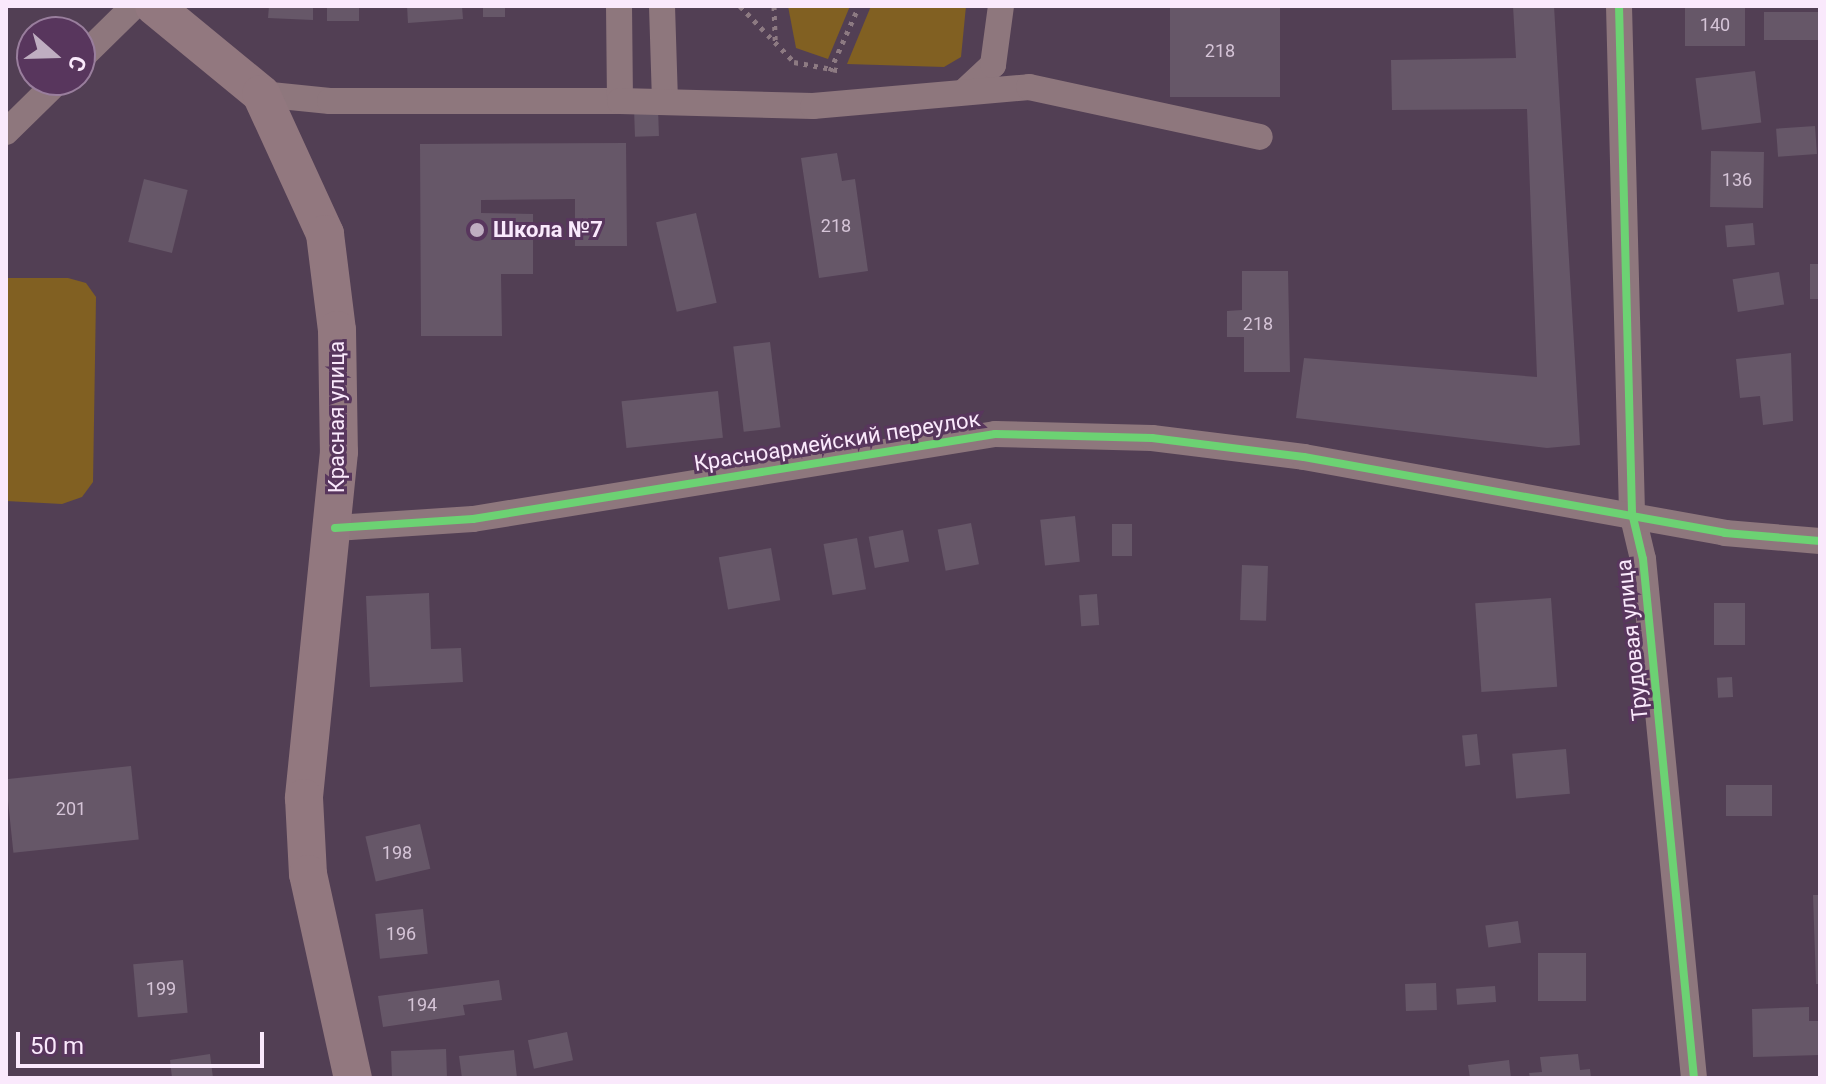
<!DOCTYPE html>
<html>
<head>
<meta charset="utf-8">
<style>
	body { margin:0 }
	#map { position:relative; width:1826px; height:1084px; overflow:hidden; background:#523f54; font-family:Roboto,sans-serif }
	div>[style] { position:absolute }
	.green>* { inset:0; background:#816022 }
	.building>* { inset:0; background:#665768; transform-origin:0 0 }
	.path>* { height:5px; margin-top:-2.5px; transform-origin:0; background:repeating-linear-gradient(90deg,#8d7a82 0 4px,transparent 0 10px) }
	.street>* { height:26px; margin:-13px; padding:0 13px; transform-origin:13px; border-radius:13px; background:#8e777d }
	.secondary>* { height:38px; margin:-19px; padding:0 19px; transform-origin:19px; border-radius:19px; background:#92787f }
	.cycleway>* { height:8px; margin:-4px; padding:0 4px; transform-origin:4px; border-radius:4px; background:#6cd273 }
	.dots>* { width:22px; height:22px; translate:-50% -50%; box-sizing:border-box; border:4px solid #58365d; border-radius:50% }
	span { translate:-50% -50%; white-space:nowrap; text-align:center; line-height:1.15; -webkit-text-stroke:6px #58365d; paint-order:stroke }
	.number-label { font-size:18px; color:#d5c4d7 }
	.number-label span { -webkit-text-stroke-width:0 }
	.poi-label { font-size:22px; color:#fae9fc; font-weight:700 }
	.left { translate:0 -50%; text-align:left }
	.street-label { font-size:22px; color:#fae9fc }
	.frame { position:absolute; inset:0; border:8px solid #fae9fc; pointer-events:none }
	.north { position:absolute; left:16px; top:16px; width:80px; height:80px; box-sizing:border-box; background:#58365d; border:2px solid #997e9d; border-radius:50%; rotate:110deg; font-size:22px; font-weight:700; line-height:32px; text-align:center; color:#fae9fc }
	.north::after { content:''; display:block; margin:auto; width:28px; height:36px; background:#bfaec1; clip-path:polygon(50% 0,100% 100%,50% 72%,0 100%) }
	.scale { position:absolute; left:16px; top:1032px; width:248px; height:36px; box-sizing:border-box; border:4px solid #fae9fc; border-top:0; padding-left:10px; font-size:24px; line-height:28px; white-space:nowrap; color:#fae9fc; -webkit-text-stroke:6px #58365d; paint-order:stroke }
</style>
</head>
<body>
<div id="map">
	<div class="green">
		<i style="clip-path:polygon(788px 6px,850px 6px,828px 59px,796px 48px)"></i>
		<i style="clip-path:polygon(871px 6px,966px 6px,961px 57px,944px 67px,847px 64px)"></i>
		<i style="clip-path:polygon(6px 278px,68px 278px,86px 283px,96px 297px,93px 482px,82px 497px,62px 504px,6px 501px)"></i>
	</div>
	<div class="building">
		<i style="clip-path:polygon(269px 6px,313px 6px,313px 20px,268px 18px)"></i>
		<i style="left:327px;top:6px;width:32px;height:15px"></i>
		<i style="clip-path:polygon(407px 6px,462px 6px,463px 19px,408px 23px)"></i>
		<i style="left:483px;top:6px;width:22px;height:11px"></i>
		<i style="left:1170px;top:6px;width:110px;height:91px"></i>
		<i style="clip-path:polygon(1513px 6px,1554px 6px,1580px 445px,1547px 448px,1296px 418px,1304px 358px,1537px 377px,1527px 109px,1392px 110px,1391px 60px,1516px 58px)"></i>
		<i style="left:1685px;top:6px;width:60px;height:40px"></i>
		<i style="left:1820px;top:12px;width:28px;height:56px;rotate:90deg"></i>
		<i style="left:1755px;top:71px;width:52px;height:60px;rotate:83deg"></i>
		<i style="left:658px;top:108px;width:28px;height:24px;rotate:88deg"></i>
		<i style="left:1815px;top:126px;width:28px;height:39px;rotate:86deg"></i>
		<i style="clip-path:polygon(626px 143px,627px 246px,575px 246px,575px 199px,481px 200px,481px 213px,533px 214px,533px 274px,501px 274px,502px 336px,421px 336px,420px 144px)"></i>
		<i style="left:1711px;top:151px;width:53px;height:56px;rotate:1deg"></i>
		<i style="clip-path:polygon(837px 153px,842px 181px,855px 179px,868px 271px,819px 278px,801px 158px)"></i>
		<i style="left:144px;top:179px;width:45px;height:65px;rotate:14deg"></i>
		<i style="left:696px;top:213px;width:92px;height:41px;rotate:77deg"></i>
		<i style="left:1753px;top:223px;width:22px;height:28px;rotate:85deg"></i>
		<i style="left:1810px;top:264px;width:10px;height:35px"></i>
		<i style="clip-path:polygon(1242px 271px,1288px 271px,1290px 372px,1244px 372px,1244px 337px,1227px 337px,1227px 311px,1242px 310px)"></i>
		<i style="left:1779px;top:272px;width:33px;height:47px;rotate:81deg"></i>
		<i style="left:770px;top:342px;width:86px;height:37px;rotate:83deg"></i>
		<i style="clip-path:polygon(1791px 353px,1793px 421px,1763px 425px,1760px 396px,1740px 398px,1736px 359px)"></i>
		<i style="left:718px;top:391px;width:47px;height:97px;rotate:84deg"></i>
		<i style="left:1075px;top:516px;width:46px;height:35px;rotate:84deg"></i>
		<i style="left:971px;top:523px;width:42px;height:34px;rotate:79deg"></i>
		<i style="left:1112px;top:524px;width:20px;height:32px"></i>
		<i style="left:903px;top:530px;width:32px;height:35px;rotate:79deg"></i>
		<i style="left:857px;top:538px;width:52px;height:34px;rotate:80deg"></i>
		<i style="left:771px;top:548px;width:53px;height:53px;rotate:80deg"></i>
		<i style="left:1242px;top:565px;width:26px;height:55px;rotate:2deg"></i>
		<i style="clip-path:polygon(429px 593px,431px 649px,461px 648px,463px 682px,370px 687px,366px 596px)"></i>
		<i style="left:1097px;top:594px;width:31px;height:18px;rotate:86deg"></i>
		<i style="left:1551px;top:598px;width:89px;height:76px;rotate:86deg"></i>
		<i style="left:1714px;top:603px;width:31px;height:42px"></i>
		<i style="left:1732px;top:677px;width:20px;height:15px;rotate:87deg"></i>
		<i style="left:1477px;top:734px;width:31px;height:15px;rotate:84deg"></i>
		<i style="left:1566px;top:749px;width:45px;height:54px;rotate:85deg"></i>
		<i style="left:131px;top:766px;width:74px;height:126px;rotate:84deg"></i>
		<i style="left:1772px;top:785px;width:31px;height:46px;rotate:90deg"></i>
		<i style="left:420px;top:824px;width:46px;height:56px;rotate:77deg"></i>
		<i style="clip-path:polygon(1813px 895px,1820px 895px,1820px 984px,1816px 984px)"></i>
		<i style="left:423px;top:909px;width:45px;height:48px;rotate:84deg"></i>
		<i style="left:1518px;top:921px;width:22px;height:33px;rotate:82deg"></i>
		<i style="left:1538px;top:953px;width:48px;height:48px"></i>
		<i style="left:183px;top:960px;width:53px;height:50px;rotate:85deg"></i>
		<i style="clip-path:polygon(499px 980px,502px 1000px,463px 1005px,465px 1015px,383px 1027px,378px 996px)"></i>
		<i style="left:1436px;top:983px;width:27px;height:31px;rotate:88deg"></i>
		<i style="left:1495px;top:986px;width:16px;height:39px;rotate:86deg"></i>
		<i style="clip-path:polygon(1809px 1007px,1809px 1021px,1820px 1021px,1820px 1055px,1753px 1057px,1752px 1009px)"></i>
		<i style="left:567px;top:1032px;width:29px;height:40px;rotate:78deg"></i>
		<i style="left:446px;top:1049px;width:29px;height:55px;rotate:88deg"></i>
		<i style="clip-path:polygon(514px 1050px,517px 1078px,462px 1078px,459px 1056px)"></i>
		<i style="clip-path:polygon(210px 1054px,213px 1078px,172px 1078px,170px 1060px)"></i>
		<i style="clip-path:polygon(1578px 1054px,1580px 1070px,1590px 1069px,1591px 1078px,1530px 1078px,1529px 1073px,1542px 1072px,1540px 1057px)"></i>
		<i style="clip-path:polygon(1509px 1060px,1511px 1078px,1470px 1078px,1468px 1065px)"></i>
	</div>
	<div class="path">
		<i style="left:740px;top:6px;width:78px;rotate:46deg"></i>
		<i style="left:794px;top:62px;width:49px;rotate:10.6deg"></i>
		<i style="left:774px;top:6px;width:38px;rotate:88deg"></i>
		<i style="left:830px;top:71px;width:71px;rotate:-66deg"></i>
	</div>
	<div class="street">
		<i style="left:662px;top:6px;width:95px;rotate:88.2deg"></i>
		<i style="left:1619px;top:6px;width:507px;rotate:88.53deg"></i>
		<i style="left:1632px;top:513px;width:47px;rotate:76.6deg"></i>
		<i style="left:1643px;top:559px;width:521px;rotate:84.39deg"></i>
		<i style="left:80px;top:59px;width:76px;rotate:-44.5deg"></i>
		<i style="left:966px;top:90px;width:37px;rotate:-43deg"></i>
		<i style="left:993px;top:65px;width:60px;rotate:-82.3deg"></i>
		<i style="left:261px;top:94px;width:69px;rotate:5.8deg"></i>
		<i style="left:330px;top:101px;width:290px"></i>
		<i style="left:620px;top:101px;width:95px;rotate:-90.6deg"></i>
		<i style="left:620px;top:101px;width:193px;rotate:1.5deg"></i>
		<i style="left:813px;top:106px;width:217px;rotate:-5deg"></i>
		<i style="left:1029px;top:87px;width:236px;rotate:12.2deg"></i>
		<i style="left:6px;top:132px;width:74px;rotate:-44.5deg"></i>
		<i style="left:335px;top:528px;width:138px;rotate:-3.7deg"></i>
		<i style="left:473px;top:519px;width:529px;rotate:-9.25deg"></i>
		<i style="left:995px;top:434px;width:157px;rotate:1.5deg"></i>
		<i style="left:1152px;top:438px;width:153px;rotate:7.1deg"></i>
		<i style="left:1304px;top:457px;width:428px;rotate:10.2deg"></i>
		<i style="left:1725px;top:533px;width:95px;rotate:4.8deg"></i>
	</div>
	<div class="secondary">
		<i style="left:154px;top:6px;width:139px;rotate:39.4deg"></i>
		<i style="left:261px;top:94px;width:154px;rotate:65.4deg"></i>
		<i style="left:325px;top:234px;width:97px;rotate:82.9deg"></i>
		<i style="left:337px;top:330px;width:122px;rotate:89.1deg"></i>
		<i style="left:339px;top:452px;width:348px;rotate:95.8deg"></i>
		<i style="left:304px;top:798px;width:76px;rotate:87deg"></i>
		<i style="left:308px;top:874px;width:209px;rotate:77.6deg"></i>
	</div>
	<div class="cycleway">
		<i style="left:1619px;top:6px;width:507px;rotate:88.53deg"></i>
		<i style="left:1632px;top:513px;width:47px;rotate:76.6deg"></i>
		<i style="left:1643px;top:559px;width:521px;rotate:84.39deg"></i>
		<i style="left:335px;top:528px;width:138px;rotate:-3.7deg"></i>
		<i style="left:473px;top:519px;width:529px;rotate:-9.25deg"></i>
		<i style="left:995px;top:434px;width:157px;rotate:1.5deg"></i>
		<i style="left:1152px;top:438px;width:153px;rotate:7.1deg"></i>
		<i style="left:1304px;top:457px;width:428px;rotate:10.2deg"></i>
		<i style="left:1725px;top:533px;width:95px;rotate:4.8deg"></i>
	</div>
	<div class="dots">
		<i style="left:477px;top:230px;background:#bfaec1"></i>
	</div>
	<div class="number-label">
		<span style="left:1715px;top:25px">140</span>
		<span style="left:1220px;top:51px">218</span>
		<span style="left:1737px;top:180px">136</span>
		<span style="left:836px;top:226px">218</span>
		<span style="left:1258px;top:324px">218</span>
		<span style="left:71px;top:809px">201</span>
		<span style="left:397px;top:853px">198</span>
		<span style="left:401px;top:934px">196</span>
		<span style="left:161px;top:989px">199</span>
		<span style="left:422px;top:1005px">194</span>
	</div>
	<div class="poi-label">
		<span class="left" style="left:493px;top:230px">Школа №7</span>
	</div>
	<div class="street-label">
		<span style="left:337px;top:417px;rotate:-90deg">Красная улица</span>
		<span style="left:837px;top:441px;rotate:-9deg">Красноармейский переулок</span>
		<span style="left:1632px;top:640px;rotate:-96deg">Трудовая улица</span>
	</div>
	<div class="frame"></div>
	<div class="north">С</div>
	<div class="scale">50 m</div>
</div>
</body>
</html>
